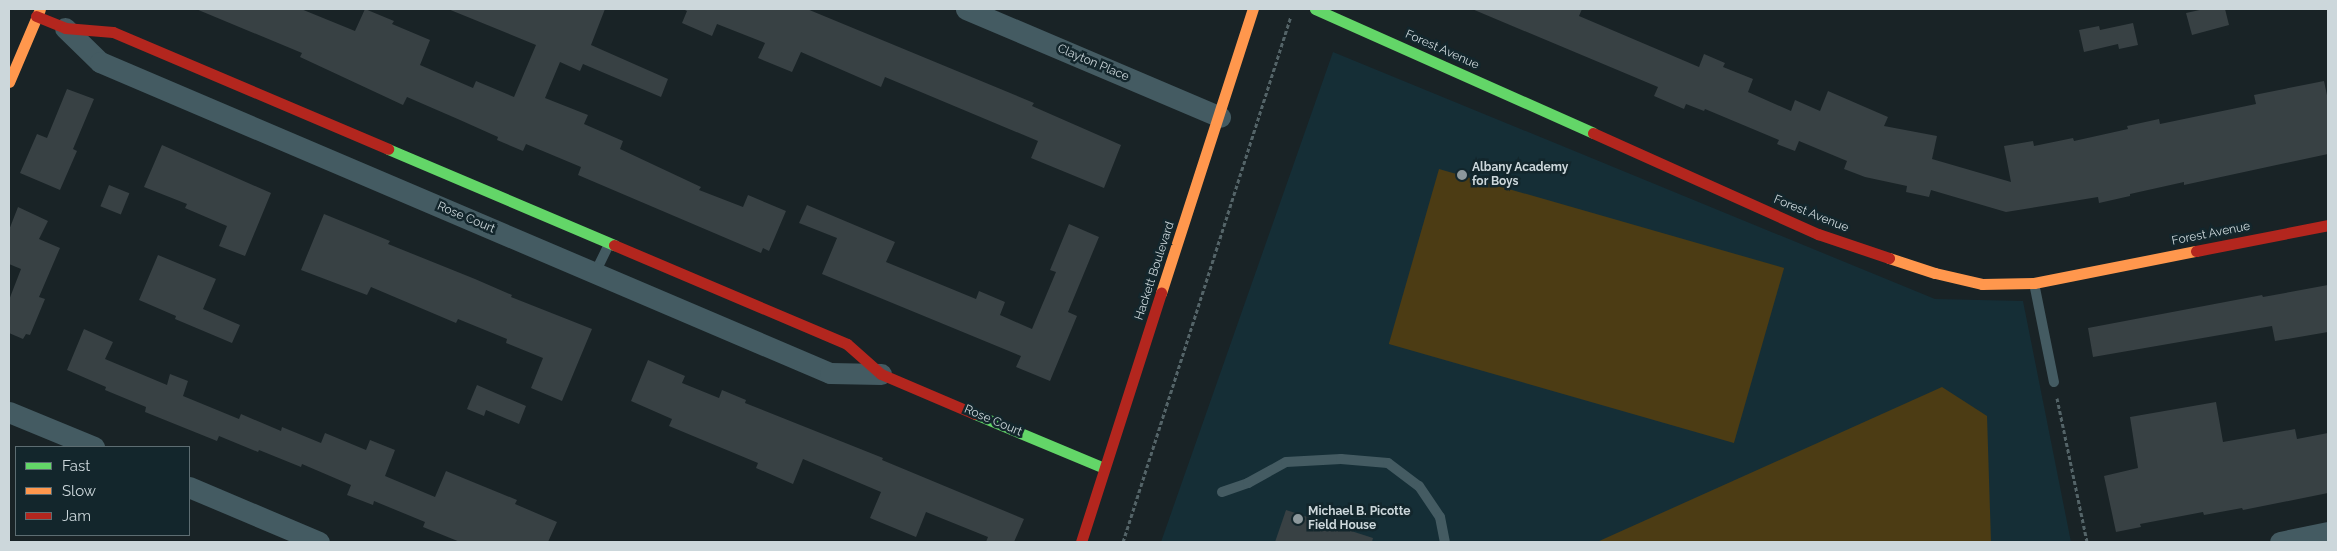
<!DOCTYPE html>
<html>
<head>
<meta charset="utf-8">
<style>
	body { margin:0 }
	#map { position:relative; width:2337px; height:551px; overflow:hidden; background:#192326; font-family:Raleway,sans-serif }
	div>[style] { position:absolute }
	.built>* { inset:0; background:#152e36 }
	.green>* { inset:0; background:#4c3c14; transform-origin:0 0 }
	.building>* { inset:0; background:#384144; transform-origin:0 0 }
	.path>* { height:3px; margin-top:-1.5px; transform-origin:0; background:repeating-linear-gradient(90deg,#546468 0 4px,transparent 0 6.5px) }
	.lane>* { height:10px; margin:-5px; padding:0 5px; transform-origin:5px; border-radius:5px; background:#445b62 }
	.street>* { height:21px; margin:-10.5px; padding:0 10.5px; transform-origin:10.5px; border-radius:10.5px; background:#445b62 }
	.fast>* { height:11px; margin:-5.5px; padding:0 5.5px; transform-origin:5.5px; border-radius:5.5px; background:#63d668 }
	.slow>* { height:11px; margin:-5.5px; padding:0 5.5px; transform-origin:5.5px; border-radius:5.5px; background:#ff974d }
	.jam>* { height:11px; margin:-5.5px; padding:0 5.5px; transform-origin:5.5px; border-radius:5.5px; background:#b3261e }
	.dots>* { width:14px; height:14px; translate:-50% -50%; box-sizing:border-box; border:2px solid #13262c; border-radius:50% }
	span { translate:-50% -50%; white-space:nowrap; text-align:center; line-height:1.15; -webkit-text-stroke:5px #13262c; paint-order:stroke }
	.street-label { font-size:12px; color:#ccd7db }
	.poi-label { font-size:12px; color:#ccd7db; font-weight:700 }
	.left { translate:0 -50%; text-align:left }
	.frame { position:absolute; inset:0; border:10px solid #ccd7db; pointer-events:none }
	.legend { position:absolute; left:15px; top:446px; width:175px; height:90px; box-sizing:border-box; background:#13262c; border:1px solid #5d6d72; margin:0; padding:6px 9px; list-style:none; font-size:15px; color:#ccd7db }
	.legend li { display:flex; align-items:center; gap:10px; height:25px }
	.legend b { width:25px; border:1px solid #5d6d72 }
</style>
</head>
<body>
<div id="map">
	<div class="built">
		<i style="clip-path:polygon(1333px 52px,1935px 299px,2023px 301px,2071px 542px,1161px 542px)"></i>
	</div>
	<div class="green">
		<i style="left:1439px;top:169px;width:359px;height:182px;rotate:16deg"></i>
		<i style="clip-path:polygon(1942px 387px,1987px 416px,1991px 542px,1597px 542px)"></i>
	</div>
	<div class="building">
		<i style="clip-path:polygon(196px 9px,301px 9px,355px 31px,365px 9px,394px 21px,392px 24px,430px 40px,420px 65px,473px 88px,476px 81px,514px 97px,536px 45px,448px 9px,605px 9px,591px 45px,668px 79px,661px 97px,583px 64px,580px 71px,560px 62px,545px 98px,588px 115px,584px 124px,623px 141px,620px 149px,701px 187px,699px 190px,743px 207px,748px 195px,786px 211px,769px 251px,763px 248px,761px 253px,578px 175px,581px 167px,526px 144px,523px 151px,497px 140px,498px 137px,460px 120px,407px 97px,403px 105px,300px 57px,302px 53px)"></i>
		<i style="clip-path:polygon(683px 9px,807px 9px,1034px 103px,1032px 106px,1121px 145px,1104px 188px,1031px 158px,1038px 141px,885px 77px,881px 87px,801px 52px,792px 72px,758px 58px,765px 43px,717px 24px,712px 36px,682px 23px,687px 11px)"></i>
		<i style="clip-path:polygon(1472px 9px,1582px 9px,1579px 16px,1699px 67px,1704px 54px,1725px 63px,1723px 67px,1753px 79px,1748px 92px,1791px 111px,1795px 100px,1820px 111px,1828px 91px,1888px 117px,1884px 126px,1937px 136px,1932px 159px,2011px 182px,2004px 146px,2033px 141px,2034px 146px,2073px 138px,2074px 141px,2128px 129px,2127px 126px,2159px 119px,2160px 124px,2256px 104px,2254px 95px,2324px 81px,2328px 100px,2328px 154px,2184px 185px,2184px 182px,2130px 194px,2130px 196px,2099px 203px,2098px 197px,2006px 212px,1931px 190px,1929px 197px,1906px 192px,1907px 186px,1865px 177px,1844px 169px,1847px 161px,1799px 141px,1795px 151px,1777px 144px,1779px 140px,1705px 109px,1704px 111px,1686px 104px,1684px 109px,1654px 96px,1658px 87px)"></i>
		<i style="clip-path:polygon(2204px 9px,2225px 9px,2229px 25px,2192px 35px,2186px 13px)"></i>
		<i style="clip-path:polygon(2133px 23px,2138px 45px,2119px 49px,2118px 44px,2084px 52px,2079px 30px,2099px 26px,2100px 30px)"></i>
		<i style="clip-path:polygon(67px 89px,94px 99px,73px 149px,77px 151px,60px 190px,20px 173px,37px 134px,47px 138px)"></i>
		<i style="clip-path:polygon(162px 145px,271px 193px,245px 256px,219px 246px,227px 226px,185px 208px,187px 204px,144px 187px)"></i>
		<i style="left:109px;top:185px;width:22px;height:23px;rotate:22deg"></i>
		<i style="clip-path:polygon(807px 205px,895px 242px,886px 262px,976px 299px,979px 291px,1005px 302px,1000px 315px,1032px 329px,1056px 272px,1050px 270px,1069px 224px,1099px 237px,1068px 312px,1077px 316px,1050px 381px,1016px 367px,1021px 356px,822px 274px,837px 238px,799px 223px)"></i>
		<i style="clip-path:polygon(18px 207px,48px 221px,39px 239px,60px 248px,39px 297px,45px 299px,30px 335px,26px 334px,23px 339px,9px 333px,9px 300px,21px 269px,9px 264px,9px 230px)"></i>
		<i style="clip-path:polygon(324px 214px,390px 241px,388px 244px,475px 279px,512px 295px,511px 297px,592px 329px,562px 401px,531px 388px,543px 358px,506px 343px,507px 339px,458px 319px,456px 323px,371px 287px,367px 295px,301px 270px)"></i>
		<i style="clip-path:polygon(158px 255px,216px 279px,203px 309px,240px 325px,232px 343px,175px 319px,176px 316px,139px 300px)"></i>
		<i style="clip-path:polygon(2328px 285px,2328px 332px,2275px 341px,2272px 326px,2093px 357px,2088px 328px,2262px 295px,2263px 297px)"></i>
		<i style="clip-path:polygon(84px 329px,113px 342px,105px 359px,167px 385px,170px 374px,188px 381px,183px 396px,239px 419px,241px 414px,281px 431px,282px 427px,321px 443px,325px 433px,366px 450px,370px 440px,395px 450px,385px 476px,435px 497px,446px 471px,517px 500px,515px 504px,557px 522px,548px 542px,460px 542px,423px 527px,425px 522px,374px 501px,373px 505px,347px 495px,351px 485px,302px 464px,301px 467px,259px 450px,258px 452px,219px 436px,217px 441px,145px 412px,146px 407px,105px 390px,106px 387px,67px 370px)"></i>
		<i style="clip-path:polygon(648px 360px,685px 376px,682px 383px,719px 398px,722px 390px,746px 400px,745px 403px,883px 458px,882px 460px,1024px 519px,1014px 542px,986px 542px,988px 537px,926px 512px,916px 537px,870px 518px,881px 492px,803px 459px,793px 484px,756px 468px,758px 463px,669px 426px,672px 419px,631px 401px)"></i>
		<i style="clip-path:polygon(477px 385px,526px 406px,519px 424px,486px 410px,484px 416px,467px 409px)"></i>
		<i style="clip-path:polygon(2216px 402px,2223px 442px,2295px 429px,2297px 439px,2328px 433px,2328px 493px,2243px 510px,2242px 508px,2204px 515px,2203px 512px,2140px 524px,2141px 527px,2116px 532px,2104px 476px,2138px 468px,2130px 417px)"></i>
		<i style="clip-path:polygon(1286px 510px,1373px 538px,1372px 542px,1275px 542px)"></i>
	</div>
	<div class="path">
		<i style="left:2057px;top:398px;width:147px;rotate:78.2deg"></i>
		<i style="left:1123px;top:542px;width:552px;rotate:-72.29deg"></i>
	</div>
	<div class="lane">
		<i style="left:595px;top:273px;width:32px;rotate:-64deg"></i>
		<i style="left:2034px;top:283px;width:101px;rotate:78.6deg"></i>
		<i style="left:1222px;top:492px;width:28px;rotate:-19deg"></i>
		<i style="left:1248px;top:483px;width:43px;rotate:-28.9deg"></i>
		<i style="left:1286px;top:462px;width:55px;rotate:-3.1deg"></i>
		<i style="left:1341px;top:459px;width:47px;rotate:4.9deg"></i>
		<i style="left:1388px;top:463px;width:39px;rotate:37deg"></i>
		<i style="left:1419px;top:486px;width:37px;rotate:56deg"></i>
		<i style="left:1440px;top:517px;width:25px;rotate:79deg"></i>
	</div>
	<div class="street">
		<i style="left:966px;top:9px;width:276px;rotate:23deg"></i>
		<i style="left:65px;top:28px;width:49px;rotate:44.2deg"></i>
		<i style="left:100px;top:62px;width:793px;rotate:23.08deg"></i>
		<i style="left:830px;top:373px;width:51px;rotate:1.1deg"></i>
		<i style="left:9px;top:412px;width:92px;rotate:22.4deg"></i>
		<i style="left:189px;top:487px;width:141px;rotate:22.9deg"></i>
		<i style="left:2280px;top:542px;width:49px;rotate:-11.8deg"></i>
	</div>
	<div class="fast">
		<i style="left:1315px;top:9px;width:304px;rotate:24deg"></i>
		<i style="left:388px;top:149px;width:246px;rotate:23deg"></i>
		<i style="left:975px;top:414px;width:140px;rotate:22.7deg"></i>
	</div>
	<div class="slow">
		<i style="left:9px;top:82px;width:79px;rotate:-67deg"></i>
		<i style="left:1889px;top:258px;width:48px;rotate:18.1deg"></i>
		<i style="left:1935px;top:273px;width:48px;rotate:13.2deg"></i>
		<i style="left:1982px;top:284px;width:52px;rotate:-1.1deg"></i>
		<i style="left:2034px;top:283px;width:165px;rotate:-11.2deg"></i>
		<i style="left:1161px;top:293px;width:299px;rotate:-72.1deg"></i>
	</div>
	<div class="jam">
		<i style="left:36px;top:16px;width:31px;rotate:22deg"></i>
		<i style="left:65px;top:28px;width:48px;rotate:4.8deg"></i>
		<i style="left:113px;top:32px;width:299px;rotate:23deg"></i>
		<i style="left:1593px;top:133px;width:247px;rotate:24.2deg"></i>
		<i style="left:1818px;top:234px;width:75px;rotate:18.7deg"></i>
		<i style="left:614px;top:245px;width:253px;rotate:23deg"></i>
		<i style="left:847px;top:344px;width:45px;rotate:41.4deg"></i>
		<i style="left:881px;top:374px;width:102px;rotate:23.1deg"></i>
		<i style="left:2196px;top:251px;width:135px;rotate:-11.1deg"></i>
		<i style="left:1081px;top:542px;width:262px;rotate:-72.2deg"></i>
	</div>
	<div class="dots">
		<i style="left:1462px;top:175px;background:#8d989c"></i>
		<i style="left:1298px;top:519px;background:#8d989c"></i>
	</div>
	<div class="street-label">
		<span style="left:1442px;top:50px;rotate:24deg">Forest Avenue</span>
		<span style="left:1093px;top:63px;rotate:23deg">Clayton Place</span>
		<span style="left:1811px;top:214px;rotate:22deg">Forest Avenue</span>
		<span style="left:466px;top:218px;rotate:23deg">Rose Court</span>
		<span style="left:2211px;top:234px;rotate:-11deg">Forest Avenue</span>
		<span style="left:1155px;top:271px;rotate:-72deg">Hackett Boulevard</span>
		<span style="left:993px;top:421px;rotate:23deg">Rose Court</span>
	</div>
	<div class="poi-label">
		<span class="left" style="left:1472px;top:175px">Albany Academy<br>for Boys</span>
		<span class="left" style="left:1308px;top:519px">Michael B. Picotte<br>Field House</span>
	</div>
	<div class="frame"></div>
	<ul class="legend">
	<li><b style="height:6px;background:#63d668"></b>Fast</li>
	<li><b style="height:6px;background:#ff974d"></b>Slow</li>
	<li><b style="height:6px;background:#b3261e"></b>Jam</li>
	</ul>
</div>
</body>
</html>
